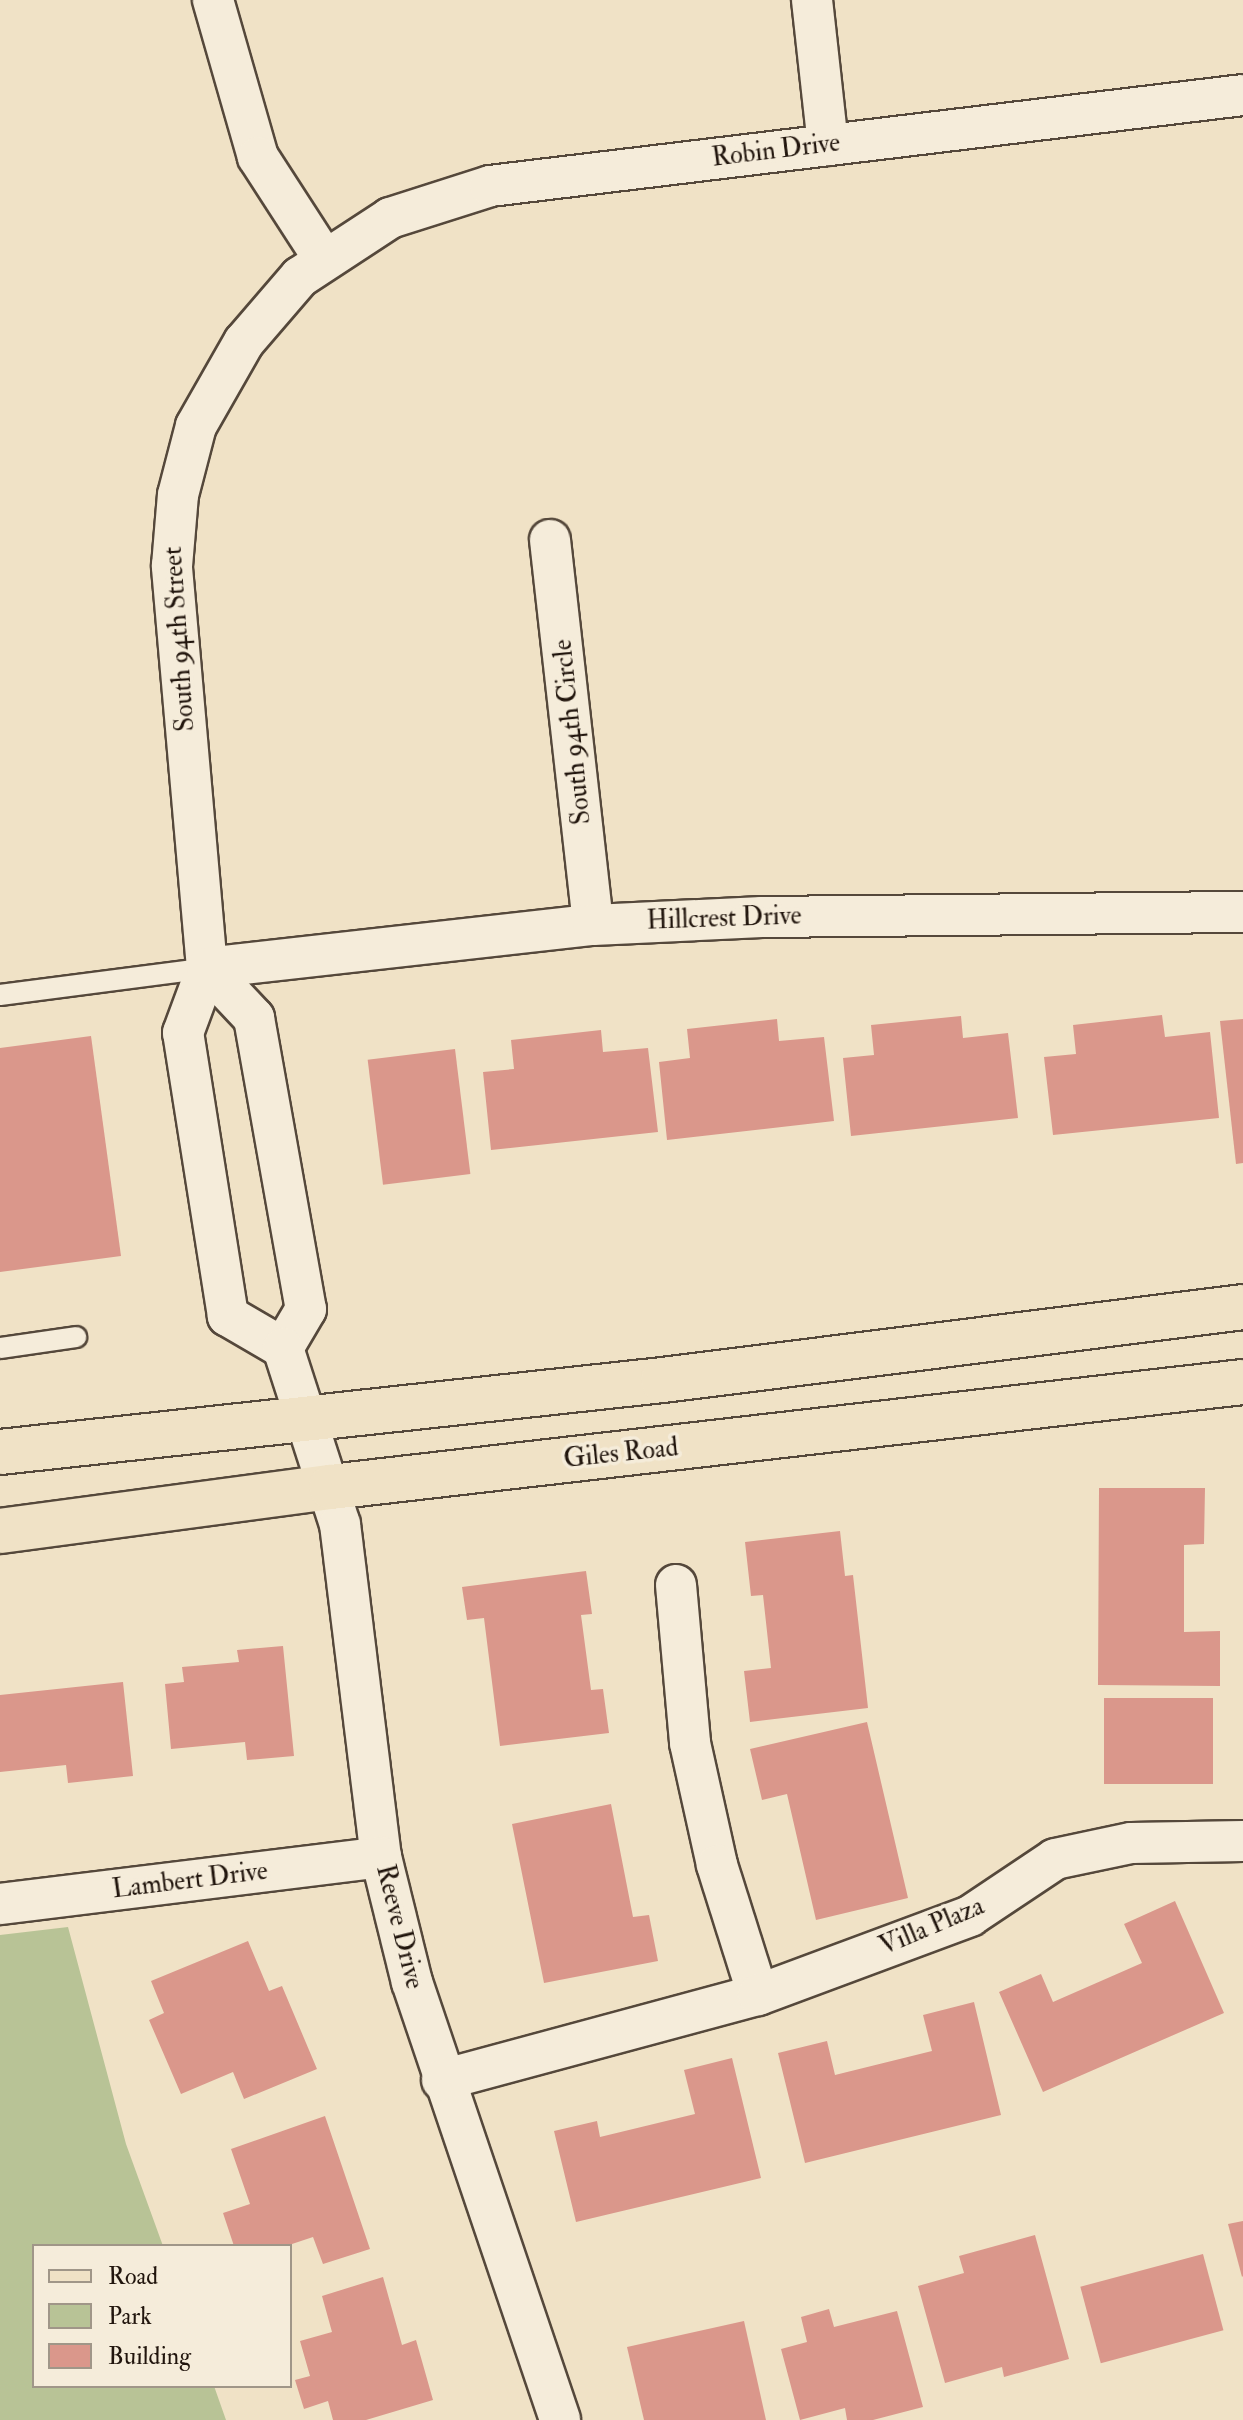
<!DOCTYPE html>
<html>
<head>
<meta charset="utf-8">
<style>
	body { margin:0 }
	#map { position:relative; width:1243px; height:2420px; overflow:hidden; background:#f0e2c6; font-family:"IM FELL Double Pica",serif }
	div>[style] { position:absolute }
	.green>* { inset:0; background:#b8c396 }
	.building>* { inset:0; background:#da978b; transform-origin:0 0 }
	.roads { filter:drop-shadow(2px 0 #55483b) drop-shadow(-2px 0 #55483b) drop-shadow(0 2px #55483b) drop-shadow(0 -2px #55483b) }
	.service>* { height:20px; margin:-10px; padding:0 10px; transform-origin:10px; border-radius:10px; background:#f5ecda }
	.minor>* { height:40px; margin:-20px; padding:0 20px; transform-origin:20px; border-radius:20px; background:#f5ecda }
	.primary>* { height:44px; margin:-22px; padding:0 22px; transform-origin:22px; border-radius:22px; background:#f0e2c6 }
	span { translate:-50% -50%; white-space:nowrap; text-align:center; line-height:1.15; -webkit-text-stroke:7px #f5ecda; paint-order:stroke }
	.street-label { font-size:26px; color:#21150d }
	.legend { position:absolute; left:32px; top:2244px; width:260px; height:144px; box-sizing:border-box; background:#f5ecda; border:2px solid #a09688; margin:0; padding:10px 14px; list-style:none; font-size:24px; color:#21150d }
	.legend li { display:flex; align-items:center; gap:16px; height:40px }
	.legend b { width:40px; border:2px solid #a09688 }
</style>
</head>
<body>
<div id="map">
	<div class="green">
		<i style="clip-path:polygon(68px 1927px,126px 2144px,163px 2246px,34px 2246px,34px 2386px,214px 2386px,226px 2420px,0 2420px,0 1935px)"></i>
	</div>
	<div class="building">
		<i style="clip-path:polygon(1162px 1015px,1165px 1037px,1210px 1032px,1219px 1118px,1053px 1135px,1044px 1057px,1076px 1054px,1073px 1025px)"></i>
		<i style="clip-path:polygon(961px 1016px,963px 1038px,1008px 1033px,1018px 1118px,851px 1136px,843px 1058px,874px 1055px,871px 1025px)"></i>
		<i style="clip-path:polygon(777px 1019px,779px 1041px,824px 1037px,834px 1121px,667px 1140px,659px 1062px,690px 1058px,687px 1029px)"></i>
		<i style="clip-path:polygon(1243px 1019px,1243px 1163px,1236px 1164px,1220px 1021px)"></i>
		<i style="clip-path:polygon(601px 1030px,603px 1052px,648px 1048px,658px 1132px,491px 1150px,483px 1072px,514px 1069px,511px 1040px)"></i>
		<i style="clip-path:polygon(91px 1036px,121px 1256px,0 1272px,0 1048px)"></i>
		<i style="left:455px;top:1049px;width:126px;height:88px;rotate:83deg"></i>
		<i style="clip-path:polygon(1099px 1488px,1205px 1488px,1204px 1544px,1184px 1545px,1184px 1632px,1220px 1631px,1220px 1686px,1098px 1685px)"></i>
		<i style="clip-path:polygon(840px 1531px,845px 1576px,853px 1575px,868px 1708px,750px 1722px,744px 1671px,771px 1668px,763px 1595px,751px 1596px,745px 1542px)"></i>
		<i style="clip-path:polygon(586px 1571px,592px 1614px,581px 1615px,591px 1690px,603px 1689px,609px 1733px,500px 1746px,484px 1618px,467px 1620px,462px 1587px)"></i>
		<i style="clip-path:polygon(283px 1646px,294px 1756px,247px 1760px,245px 1742px,171px 1749px,165px 1684px,184px 1682px,182px 1667px,239px 1662px,237px 1650px)"></i>
		<i style="clip-path:polygon(123px 1682px,133px 1776px,68px 1783px,66px 1765px,0 1772px,0 1695px)"></i>
		<i style="left:1213px;top:1698px;width:86px;height:109px;rotate:90deg"></i>
		<i style="clip-path:polygon(867px 1722px,908px 1898px,816px 1920px,787px 1794px,762px 1800px,750px 1749px)"></i>
		<i style="clip-path:polygon(611px 1804px,633px 1917px,649px 1915px,658px 1961px,544px 1983px,512px 1824px)"></i>
		<i style="clip-path:polygon(1175px 1901px,1224px 2013px,1043px 2092px,999px 1992px,1041px 1974px,1053px 2002px,1142px 1963px,1124px 1924px)"></i>
		<i style="clip-path:polygon(248px 1941px,269px 1991px,282px 1986px,317px 2069px,244px 2099px,233px 2072px,181px 2094px,149px 2020px,164px 2013px,151px 1981px)"></i>
		<i style="clip-path:polygon(974px 2002px,1001px 2115px,805px 2163px,778px 2053px,827px 2041px,835px 2075px,932px 2051px,923px 2015px)"></i>
		<i style="clip-path:polygon(732px 2058px,761px 2178px,576px 2222px,554px 2131px,597px 2121px,600px 2137px,695px 2114px,684px 2070px)"></i>
		<i style="clip-path:polygon(325px 2116px,370px 2249px,323px 2264px,313px 2237px,286px 2246px,234px 2246px,223px 2213px,250px 2204px,231px 2149px)"></i>
		<i style="clip-path:polygon(1243px 2221px,1243px 2276px,1242px 2277px,1228px 2224px)"></i>
		<i style="clip-path:polygon(1035px 2235px,1069px 2359px,1004px 2377px,1002px 2367px,945px 2383px,918px 2286px,964px 2273px,959px 2256px)"></i>
		<i style="left:1203px;top:2254px;width:79px;height:127px;rotate:75deg"></i>
		<i style="clip-path:polygon(383px 2277px,402px 2345px,416px 2340px,433px 2400px,366px 2420px,333px 2420px,328px 2401px,304px 2409px,295px 2380px,310px 2376px,300px 2341px,332px 2332px,322px 2296px)"></i>
		<i style="clip-path:polygon(829px 2309px,834px 2327px,897px 2311px,923px 2407px,873px 2420px,847px 2420px,845px 2408px,800px 2420px,781px 2349px,807px 2342px,801px 2317px)"></i>
		<i style="clip-path:polygon(744px 2321px,766px 2420px,644px 2420px,627px 2347px)"></i>
	</div>
	<div class="roads">
		<div class="service">
			<i style="left:0;top:995px;width:209px;rotate:-7.4deg"></i>
			<i style="left:0;top:1348px;width:77px;rotate:-8.2deg"></i>
		</div>
		<div class="minor">
			<i style="left:213px;top:0;width:163px;rotate:74deg"></i>
			<i style="left:258px;top:157px;width:121px;rotate:57.1deg"></i>
			<i style="left:812px;top:0;width:146px;rotate:83.7deg"></i>
			<i style="left:550px;top:540px;width:387px;rotate:83.6deg"></i>
			<i style="left:207px;top:968px;width:69px;rotate:46.8deg"></i>
			<i style="left:254px;top:1018px;width:296px;rotate:79.9deg"></i>
			<i style="left:306px;top:1309px;width:45px;rotate:120.5deg"></i>
			<i style="left:283px;top:1348px;width:64px;rotate:-149.8deg"></i>
			<i style="left:228px;top:1316px;width:287px;rotate:-99deg"></i>
			<i style="left:183px;top:1033px;width:69px;rotate:-69.7deg"></i>
			<i style="left:207px;top:968px;width:404px;rotate:-95deg"></i>
			<i style="left:172px;top:566px;width:71px;rotate:-85.2deg"></i>
			<i style="left:178px;top:495px;width:71px;rotate:-75.4deg"></i>
			<i style="left:196px;top:426px;width:97px;rotate:-60.3deg"></i>
			<i style="left:244px;top:342px;width:86px;rotate:-49.3deg"></i>
			<i style="left:300px;top:277px;width:108px;rotate:-33.2deg"></i>
			<i style="left:390px;top:218px;width:105px;rotate:-17.7deg"></i>
			<i style="left:490px;top:186px;width:758px;rotate:-6.89deg"></i>
			<i style="left:207px;top:968px;width:388px;rotate:-6.4deg"></i>
			<i style="left:593px;top:925px;width:169px;rotate:-2.7deg"></i>
			<i style="left:762px;top:917px;width:481px;rotate:-0.6deg"></i>
			<i style="left:283px;top:1348px;width:185px;rotate:72.1deg"></i>
			<i style="left:340px;top:1524px;width:336px;rotate:83deg"></i>
			<i style="left:381px;top:1857px;width:129px;rotate:76.1deg"></i>
			<i style="left:412px;top:1982px;width:462px;rotate:71.3deg"></i>
			<i style="left:676px;top:1585px;width:159px;rotate:84.9deg"></i>
			<i style="left:690px;top:1743px;width:125px;rotate:77.5deg"></i>
			<i style="left:717px;top:1865px;width:136px;rotate:72.5deg"></i>
			<i style="left:0;top:1904px;width:384px;rotate:-7deg"></i>
			<i style="left:442px;top:2080px;width:327px;rotate:-15.1deg"></i>
			<i style="left:758px;top:1995px;width:226px;rotate:-20.4deg"></i>
			<i style="left:970px;top:1916px;width:102px;rotate:-33.8deg"></i>
			<i style="left:1055px;top:1859px;width:78px;rotate:-11.9deg"></i>
			<i style="left:1131px;top:1843px;width:112px;rotate:-1deg"></i>
		</div>
		<div class="primary">
			<i style="left:0;top:1452px;width:667px;rotate:-6.2deg"></i>
			<i style="left:663px;top:1380px;width:585px;rotate:-7.17deg"></i>
			<i style="left:0;top:1531px;width:334px;rotate:-7.6deg"></i>
			<i style="left:331px;top:1487px;width:918px;rotate:-6.57deg"></i>
		</div>
	</div>
	<div class="street-label">
		<span style="left:776px;top:151px;rotate:-7deg">Robin Drive</span>
		<span style="left:180px;top:639px;rotate:-94deg">South 94th Street</span>
		<span style="left:573px;top:732px;rotate:-96deg">South 94th Circle</span>
		<span style="left:724px;top:919px;rotate:-2deg">Hillcrest Drive</span>
		<span style="left:621px;top:1454px;rotate:-6deg">Giles Road</span>
		<span style="left:190px;top:1881px;rotate:-7deg">Lambert Drive</span>
		<span style="left:399px;top:1927px;rotate:76deg">Reeve Drive</span>
		<span style="left:932px;top:1927px;rotate:-23deg">Villa Plaza</span>
	</div>
	<ul class="legend">
	<li><b style="height:10px;background:#f0e2c6"></b>Road</li>
	<li><b style="height:22px;background:#b8c396"></b>Park</li>
	<li><b style="height:22px;background:#da978b"></b>Building</li>
	</ul>
</div>
</body>
</html>
